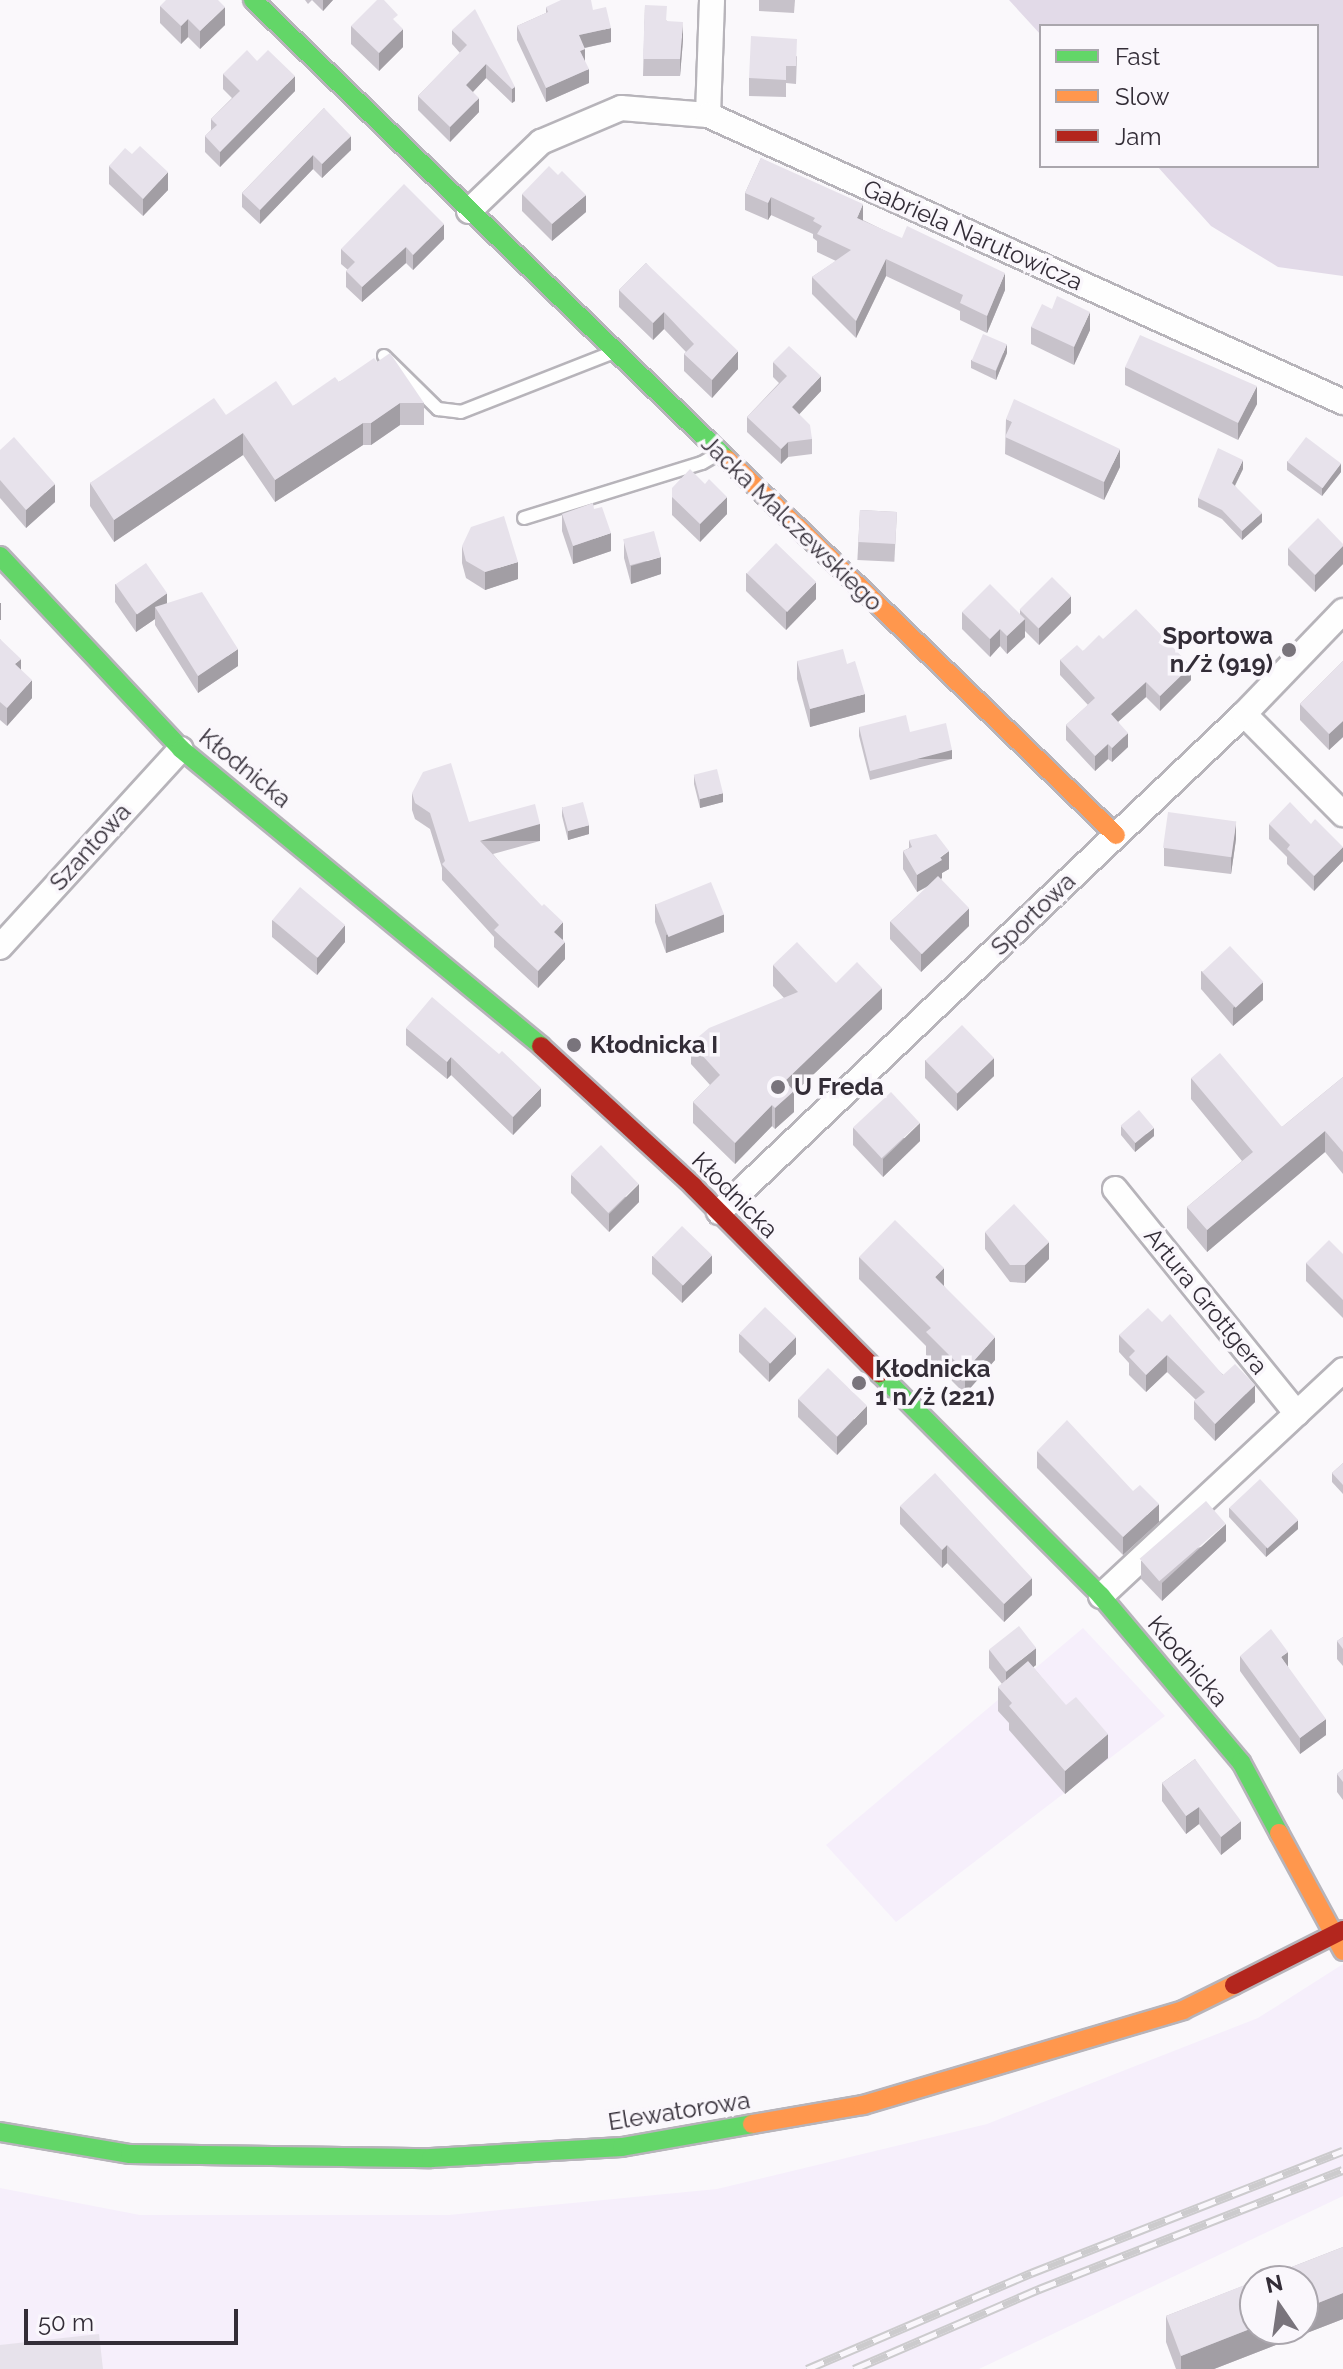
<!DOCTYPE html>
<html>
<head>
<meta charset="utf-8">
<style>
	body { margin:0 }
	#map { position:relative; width:1343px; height:2369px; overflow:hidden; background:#faf8fb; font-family:Raleway,sans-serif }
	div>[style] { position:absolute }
	.built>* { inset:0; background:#f6effb }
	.green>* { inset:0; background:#e2dae8 }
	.roads { filter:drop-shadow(2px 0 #b7b4ba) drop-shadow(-2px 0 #b7b4ba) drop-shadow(0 2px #b7b4ba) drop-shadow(0 -2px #b7b4ba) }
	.lane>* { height:12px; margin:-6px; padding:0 6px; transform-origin:6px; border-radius:6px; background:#fefefe }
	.street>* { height:24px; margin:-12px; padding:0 12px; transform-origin:12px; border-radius:12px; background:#fefefe }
	.fast>* { height:18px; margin:-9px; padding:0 9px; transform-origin:9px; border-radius:9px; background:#63d668 }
	.slow>* { height:18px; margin:-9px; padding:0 9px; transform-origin:9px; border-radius:9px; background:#ff974d }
	.jam>* { height:18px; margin:-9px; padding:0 9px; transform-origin:9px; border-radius:9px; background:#b3261e }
	.rail>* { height:9px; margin-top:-4.5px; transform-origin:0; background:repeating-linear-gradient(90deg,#faf7fc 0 18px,#cccbcd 0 36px); box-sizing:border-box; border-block:2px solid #cccbcd }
	.wall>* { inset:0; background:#c7c2ca; transform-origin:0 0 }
	.shaded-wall>* { inset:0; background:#a29ea4; transform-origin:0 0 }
	.building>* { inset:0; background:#e7e2eb; transform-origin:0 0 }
	.dots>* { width:22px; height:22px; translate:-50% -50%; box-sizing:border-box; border:4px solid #faf7fc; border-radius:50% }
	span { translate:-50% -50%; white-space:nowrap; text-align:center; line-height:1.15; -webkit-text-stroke:7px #faf7fc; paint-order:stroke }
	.street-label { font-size:24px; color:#332d37 }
	.poi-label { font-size:24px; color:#332d37; font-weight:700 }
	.right { translate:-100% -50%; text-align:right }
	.left { translate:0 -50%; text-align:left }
	.legend { position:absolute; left:1039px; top:24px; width:280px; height:144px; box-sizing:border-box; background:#faf7fc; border:2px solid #aaa6ad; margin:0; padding:10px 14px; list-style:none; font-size:24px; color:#332d37 }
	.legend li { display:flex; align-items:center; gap:16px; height:40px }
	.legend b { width:40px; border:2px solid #aaa6ad }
	.north { position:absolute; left:1239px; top:2265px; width:80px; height:80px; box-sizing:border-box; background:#faf7fc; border:2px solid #aaa6ad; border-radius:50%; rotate:347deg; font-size:22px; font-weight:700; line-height:32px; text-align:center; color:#332d37 }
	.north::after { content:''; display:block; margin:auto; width:28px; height:36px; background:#79747c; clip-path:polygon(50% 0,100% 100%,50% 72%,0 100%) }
	.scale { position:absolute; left:24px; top:2309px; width:214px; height:36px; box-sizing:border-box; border:4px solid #332d37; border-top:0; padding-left:10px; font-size:24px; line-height:28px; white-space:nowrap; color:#332d37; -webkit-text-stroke:6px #faf7fc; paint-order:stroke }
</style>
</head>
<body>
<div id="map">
	<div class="built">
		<i style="clip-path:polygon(1083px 1628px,1165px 1716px,896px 1922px,826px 1845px)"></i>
		<i style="clip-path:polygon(1343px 1964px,1343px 2196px,979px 2369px,0 2369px,0 2188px,140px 2215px,449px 2215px,717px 2189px,987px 2124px,1258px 2018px)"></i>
	</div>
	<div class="green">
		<i style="clip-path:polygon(1009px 0,1343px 0,1343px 276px,1278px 267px,1211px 226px,1157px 166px,1317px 166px,1317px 26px,1041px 26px,1041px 35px)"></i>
	</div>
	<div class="roads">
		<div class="lane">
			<i style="left:384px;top:356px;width:76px;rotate:44.5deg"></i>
			<i style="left:438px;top:409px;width:23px;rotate:7deg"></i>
			<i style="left:461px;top:412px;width:164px;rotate:-21.4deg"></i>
			<i style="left:524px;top:518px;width:186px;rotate:-17.2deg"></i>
			<i style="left:702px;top:463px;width:20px;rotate:-30deg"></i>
		</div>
		<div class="street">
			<i style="left:708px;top:115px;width:115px;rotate:-88deg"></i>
			<i style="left:469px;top:211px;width:100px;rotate:-43.8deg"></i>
			<i style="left:541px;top:142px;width:87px;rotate:-23deg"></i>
			<i style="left:621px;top:108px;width:87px;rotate:4.6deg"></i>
			<i style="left:708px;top:115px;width:697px;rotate:24.32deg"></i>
			<i style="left:1244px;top:714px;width:141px;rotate:45.3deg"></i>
			<i style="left:0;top:947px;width:268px;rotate:-47.6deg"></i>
			<i style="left:1115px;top:1189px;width:289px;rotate:51deg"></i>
			<i style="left:719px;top:1212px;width:724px;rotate:-43.49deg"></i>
			<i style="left:1244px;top:714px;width:143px;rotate:-46.1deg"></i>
			<i style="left:1101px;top:1596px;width:331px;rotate:-43deg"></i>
		</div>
		<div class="fast">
			<i style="left:253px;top:0;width:660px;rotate:44.08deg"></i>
			<i style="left:0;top:556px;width:265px;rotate:46.8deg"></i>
			<i style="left:181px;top:749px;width:467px;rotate:39.5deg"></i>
			<i style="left:879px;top:1373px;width:315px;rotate:45.1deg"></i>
			<i style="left:1101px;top:1596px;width:217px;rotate:49.9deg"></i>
			<i style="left:1241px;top:1762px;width:81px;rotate:61.8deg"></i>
			<i style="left:0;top:2132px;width:132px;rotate:9.6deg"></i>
			<i style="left:130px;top:2154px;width:301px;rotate:0.8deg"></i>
			<i style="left:431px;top:2158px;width:191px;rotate:-3.3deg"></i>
			<i style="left:622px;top:2147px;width:132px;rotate:-10deg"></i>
		</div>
		<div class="slow">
			<i style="left:727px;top:459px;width:541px;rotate:44.03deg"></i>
			<i style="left:1279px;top:1833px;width:134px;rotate:61.5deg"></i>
			<i style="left:752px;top:2124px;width:113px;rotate:-9.7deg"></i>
			<i style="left:863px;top:2105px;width:334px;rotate:-16.5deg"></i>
			<i style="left:1183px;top:2010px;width:57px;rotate:-26.1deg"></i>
		</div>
		<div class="jam">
			<i style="left:541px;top:1046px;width:207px;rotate:42.6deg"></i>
			<i style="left:693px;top:1186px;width:264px;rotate:45.2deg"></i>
			<i style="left:1234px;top:1985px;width:122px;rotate:-26.8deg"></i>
		</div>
	</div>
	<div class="rail">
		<i style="left:807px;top:2369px;width:244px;rotate:-23.2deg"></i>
		<i style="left:1031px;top:2273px;width:335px;rotate:-21.4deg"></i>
		<i style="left:854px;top:2369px;width:202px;rotate:-23.4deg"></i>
		<i style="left:1039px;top:2289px;width:326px;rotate:-21.4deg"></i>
	</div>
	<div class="wall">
		<i style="clip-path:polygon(305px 0,333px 0,323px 11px,312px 0,308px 4px)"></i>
		<i style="clip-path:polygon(759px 0,795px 0,794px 13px,759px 11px)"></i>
		<i style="clip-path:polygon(645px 5px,667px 21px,683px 40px,680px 76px,643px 76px)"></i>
		<i style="clip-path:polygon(160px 6px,225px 25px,200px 49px,188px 37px,181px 44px,160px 23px)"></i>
		<i style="clip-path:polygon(546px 7px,593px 10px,611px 42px,585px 48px,585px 62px,589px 83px,546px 102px,517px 40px,517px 26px,546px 13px)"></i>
		<i style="clip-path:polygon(398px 24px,403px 47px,379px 71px,351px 44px,351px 26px)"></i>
		<i style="clip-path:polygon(452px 30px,515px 87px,515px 101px,512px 103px,486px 78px,473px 92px,479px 112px,450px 142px,418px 110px,418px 96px,460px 53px,452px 44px)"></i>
		<i style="clip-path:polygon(797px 56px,796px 84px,786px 83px,786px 97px,749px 96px,749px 78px)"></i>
		<i style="clip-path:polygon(257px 61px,295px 91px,220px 167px,205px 152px,205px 136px,211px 130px,211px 119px,232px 98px,223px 89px,223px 74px)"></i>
		<i style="clip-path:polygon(324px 108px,351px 150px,322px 178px,313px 169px,260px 224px,242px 207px,242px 193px)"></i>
		<i style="clip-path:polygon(132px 154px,168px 190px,143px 216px,109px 184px,109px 166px)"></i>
		<i style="clip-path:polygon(761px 158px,863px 220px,1005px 290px,987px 333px,960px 320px,960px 311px,886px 276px,856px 338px,812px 294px,812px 277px,836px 261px,817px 252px,817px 241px,813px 238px,813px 234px,771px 215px,768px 220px,745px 210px,745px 193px)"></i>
		<i style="clip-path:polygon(522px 194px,586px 212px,552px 241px,522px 211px)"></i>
		<i style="clip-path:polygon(444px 239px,413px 270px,406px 263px,362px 302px,346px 287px,346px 271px,348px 270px,341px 264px,341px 249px)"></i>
		<i style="clip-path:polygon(646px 263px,738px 369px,712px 398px,684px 371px,684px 354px,686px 352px,664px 329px,653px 340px,619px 307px,619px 290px)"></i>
		<i style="clip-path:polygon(1052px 309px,1090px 330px,1074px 365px,1031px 344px,1031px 327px)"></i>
		<i style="clip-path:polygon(1007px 353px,996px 380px,971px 368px,971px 360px)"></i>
		<i style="clip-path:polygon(377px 362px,424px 403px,424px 425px,400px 425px,371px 445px,363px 445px,275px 502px,243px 455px,114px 542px,90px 506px,90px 483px,226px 415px,293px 406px)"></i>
		<i style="clip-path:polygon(773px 362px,821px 391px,799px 414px,812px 439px,812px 454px,788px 457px,781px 464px,747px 432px,747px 417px,779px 383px,773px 377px)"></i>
		<i style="clip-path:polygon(1125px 367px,1257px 404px,1238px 440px,1125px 385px)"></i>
		<i style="clip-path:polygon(1006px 419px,1120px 467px,1104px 500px,1005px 454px)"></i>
		<i style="clip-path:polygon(0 450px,55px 502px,26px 528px,0 498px)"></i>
		<i style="clip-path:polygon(1287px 461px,1341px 472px,1322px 496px,1287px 470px)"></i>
		<i style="clip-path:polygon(1243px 469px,1235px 486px,1262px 522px,1242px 540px,1222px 519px,1198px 507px,1198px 498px)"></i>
		<i style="clip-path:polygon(705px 484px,727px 514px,700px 542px,672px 515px,672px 497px)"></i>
		<i style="left:860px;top:510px;width:37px;height:50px;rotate:3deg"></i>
		<i style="clip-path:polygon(562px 514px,611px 551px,573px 564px,562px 531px)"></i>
		<i style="clip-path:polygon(624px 541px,661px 574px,631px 584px,624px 558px)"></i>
		<i style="clip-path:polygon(1343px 544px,1343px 564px,1315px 592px,1288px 565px,1288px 548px)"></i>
		<i style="clip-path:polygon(462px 546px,518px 579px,485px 590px,466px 578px,462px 563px)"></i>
		<i style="clip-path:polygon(746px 573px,816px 599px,786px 630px,746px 591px)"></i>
		<i style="clip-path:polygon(115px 584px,167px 604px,238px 666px,198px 693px,155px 625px,155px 619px,136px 632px,115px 602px)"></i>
		<i style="clip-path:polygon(1020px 610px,1071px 613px,1039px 645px,1025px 631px,1025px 637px,1007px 654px,1000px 646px,990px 657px,962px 629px,962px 612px,1020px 615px)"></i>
		<i style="clip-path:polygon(0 639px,21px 670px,32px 698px,7px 726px,0 720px)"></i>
		<i style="clip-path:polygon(1103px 639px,1191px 680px,1160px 711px,1146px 697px,1118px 722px,1128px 747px,1112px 762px,1108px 759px,1095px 771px,1066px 740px,1066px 725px,1088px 705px,1060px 675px,1060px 660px,1083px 651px)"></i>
		<i style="clip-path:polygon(797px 661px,847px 664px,865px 712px,810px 727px,797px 679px)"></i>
		<i style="clip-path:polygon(1343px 661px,1343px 737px,1329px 750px,1300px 720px,1300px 704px)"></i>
		<i style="clip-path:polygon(859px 727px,910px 732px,952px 759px,870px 780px,859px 736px)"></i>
		<i style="clip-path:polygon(694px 775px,723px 802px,700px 808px,694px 784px)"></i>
		<i style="clip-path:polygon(412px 793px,469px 822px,540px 841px,493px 854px,563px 939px,565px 959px,538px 988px,494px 947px,494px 937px,442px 880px,442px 868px,430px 829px,415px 819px,412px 810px)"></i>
		<i style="clip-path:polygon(562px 807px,589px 834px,568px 840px,562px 816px)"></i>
		<i style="clip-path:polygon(1269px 824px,1343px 861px,1314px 891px,1287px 864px,1287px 857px,1269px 839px)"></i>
		<i style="clip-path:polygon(1236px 839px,1231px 874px,1164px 866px,1164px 848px)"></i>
		<i style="clip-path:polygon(909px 840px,949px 869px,942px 873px,942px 878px,941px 879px,969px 926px,921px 972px,890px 939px,890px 922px,929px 886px,917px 892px,903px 869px,903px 851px,909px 848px)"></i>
		<i style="clip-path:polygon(655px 904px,724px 932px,666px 953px,655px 922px)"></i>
		<i style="clip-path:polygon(272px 920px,345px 942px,317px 975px,272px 937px)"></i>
		<i style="clip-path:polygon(773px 965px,836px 983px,882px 1009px,794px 1093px,794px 1112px,775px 1129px,772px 1126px,735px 1164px,693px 1123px,693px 1102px,710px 1085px,691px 1064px,691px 1043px,784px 998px,773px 986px)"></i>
		<i style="clip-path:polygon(1201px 971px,1263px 1000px,1233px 1026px,1201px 989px)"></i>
		<i style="clip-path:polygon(406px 1028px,541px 1106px,513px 1135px,451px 1075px,447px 1079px,406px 1045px)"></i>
		<i style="clip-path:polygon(925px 1060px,994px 1076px,957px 1111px,925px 1078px)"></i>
		<i style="clip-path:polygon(1343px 1077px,1343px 1174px,1325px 1152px,1207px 1252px,1187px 1228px,1187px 1207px,1242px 1161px,1191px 1099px,1191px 1078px,1282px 1127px)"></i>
		<i style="clip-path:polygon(1121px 1126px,1154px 1136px,1135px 1152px,1121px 1135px)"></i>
		<i style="clip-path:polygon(853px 1128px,920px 1141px,883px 1177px,853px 1145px)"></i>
		<i style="clip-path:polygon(571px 1175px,639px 1202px,609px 1232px,571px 1193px)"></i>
		<i style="clip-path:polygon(985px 1232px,1049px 1259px,1025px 1283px,1010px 1282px,985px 1249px)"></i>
		<i style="clip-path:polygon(1343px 1254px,1343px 1318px,1306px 1281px,1306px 1263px)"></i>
		<i style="clip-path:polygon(652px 1256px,712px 1273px,682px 1303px,652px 1274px)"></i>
		<i style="clip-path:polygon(859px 1257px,944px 1286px,995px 1360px,965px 1394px,926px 1355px,926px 1346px,859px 1279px)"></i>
		<i style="clip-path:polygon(1162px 1322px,1255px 1402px,1215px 1441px,1194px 1419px,1194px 1401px,1196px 1400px,1167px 1372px,1146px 1392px,1129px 1375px,1129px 1363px,1119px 1352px,1119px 1335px)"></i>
		<i style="clip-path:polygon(739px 1334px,796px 1354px,769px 1382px,739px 1352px)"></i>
		<i style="clip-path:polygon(798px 1399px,867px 1424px,837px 1455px,798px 1417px)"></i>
		<i style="clip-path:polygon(1037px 1451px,1159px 1522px,1123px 1555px,1037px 1468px)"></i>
		<i style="clip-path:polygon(1343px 1463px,1343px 1494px,1332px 1482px,1332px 1473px)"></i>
		<i style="clip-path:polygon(900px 1506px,1032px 1595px,1004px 1622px,947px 1563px,942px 1568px,900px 1524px)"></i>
		<i style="clip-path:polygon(1229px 1508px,1298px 1529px,1266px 1557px,1229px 1517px)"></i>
		<i style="clip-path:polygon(1226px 1541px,1162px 1601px,1141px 1579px,1141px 1561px)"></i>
		<i style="clip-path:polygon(1343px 1637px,1343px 1666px,1337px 1659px,1337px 1641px)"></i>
		<i style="clip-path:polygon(989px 1650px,1036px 1665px,1033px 1667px,1108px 1758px,1065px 1794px,1009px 1730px,1009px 1723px,998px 1711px,998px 1687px,1002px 1684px,989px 1668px)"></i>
		<i style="clip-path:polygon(1240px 1656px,1288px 1667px,1326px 1735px,1300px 1754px,1240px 1671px)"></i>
		<i style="clip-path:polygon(1195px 1759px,1241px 1839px,1221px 1855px,1199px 1824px,1186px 1834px,1162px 1801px,1162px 1783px)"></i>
		<i style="clip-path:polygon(1343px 1769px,1343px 1800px,1337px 1792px,1337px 1774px)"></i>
		<i style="clip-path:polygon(1343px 2247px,1343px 2319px,1214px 2369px,1176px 2369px,1166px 2342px,1166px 2316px)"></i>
	</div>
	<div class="shaded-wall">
		<i style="clip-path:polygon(323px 0,333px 0,323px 11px)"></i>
		<i style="clip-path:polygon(225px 7px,225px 25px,200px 49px,200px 31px)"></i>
		<i style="clip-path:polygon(188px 19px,188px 37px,181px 44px,181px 26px)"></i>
		<i style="clip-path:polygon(683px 22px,683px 40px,680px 76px,680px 59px)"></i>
		<i style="clip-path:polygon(611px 28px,611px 42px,579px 49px,579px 35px)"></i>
		<i style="clip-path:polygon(403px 29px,403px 47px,379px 71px,379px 53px)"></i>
		<i style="clip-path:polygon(585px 49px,585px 62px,580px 51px)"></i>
		<i style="clip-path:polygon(486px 64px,486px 78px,466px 99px,466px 85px)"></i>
		<i style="clip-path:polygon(589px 69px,589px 83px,546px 102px,546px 88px)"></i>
		<i style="clip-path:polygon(295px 76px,295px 91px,220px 167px,220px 152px)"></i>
		<i style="clip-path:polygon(515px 87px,515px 101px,512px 103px,512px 89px)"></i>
		<i style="clip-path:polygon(479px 98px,479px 112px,450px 142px,450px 127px)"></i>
		<i style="clip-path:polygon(351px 136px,351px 150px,322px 178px,322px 164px)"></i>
		<i style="clip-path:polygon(313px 155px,313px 169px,260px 224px,260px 210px)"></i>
		<i style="clip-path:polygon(168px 172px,168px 190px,143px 216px,143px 199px)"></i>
		<i style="clip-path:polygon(586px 195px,586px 212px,552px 241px,552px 224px)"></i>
		<i style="clip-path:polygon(771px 197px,771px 215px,768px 220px,768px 203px)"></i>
		<i style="clip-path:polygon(863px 204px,863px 222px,857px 218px)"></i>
		<i style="clip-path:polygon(444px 224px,444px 239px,413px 270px,413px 255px)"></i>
		<i style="clip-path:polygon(406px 247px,406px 263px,362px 302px,362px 287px)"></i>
		<i style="clip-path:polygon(886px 259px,886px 276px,856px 338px,856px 321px)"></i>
		<i style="clip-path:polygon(1005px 273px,1005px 290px,987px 333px,987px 316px)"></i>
		<i style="clip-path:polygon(664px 312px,664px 329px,653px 340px,653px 323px)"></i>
		<i style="clip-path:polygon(1090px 312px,1090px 330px,1074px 365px,1074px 347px)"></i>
		<i style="clip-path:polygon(1007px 344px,1007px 353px,996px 380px,996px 371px)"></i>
		<i style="clip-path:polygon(738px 351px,738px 369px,712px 398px,712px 380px)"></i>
		<i style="clip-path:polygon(821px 376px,821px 391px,792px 422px,792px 407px)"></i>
		<i style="clip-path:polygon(1257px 386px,1257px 404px,1238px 440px,1238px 423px)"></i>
		<i style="clip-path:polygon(400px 403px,400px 425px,371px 445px,371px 423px)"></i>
		<i style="clip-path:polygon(363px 423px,363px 445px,275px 502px,275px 480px)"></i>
		<i style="clip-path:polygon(243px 433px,243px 455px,114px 542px,114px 520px)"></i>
		<i style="clip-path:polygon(788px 442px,788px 457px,781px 464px,781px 449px)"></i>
		<i style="clip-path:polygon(1120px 449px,1120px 467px,1104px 500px,1104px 482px)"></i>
		<i style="clip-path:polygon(1243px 460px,1243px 469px,1232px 491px,1232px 483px)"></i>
		<i style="clip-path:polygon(1341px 463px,1341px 472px,1322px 496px,1322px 488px)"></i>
		<i style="clip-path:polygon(55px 484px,55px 502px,26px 528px,26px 510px)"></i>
		<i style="clip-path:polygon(727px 497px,727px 514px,700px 542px,700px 524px)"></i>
		<i style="clip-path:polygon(1262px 513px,1262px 522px,1242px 540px,1242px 531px)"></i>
		<i style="clip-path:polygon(611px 533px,611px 551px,573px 564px,573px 546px)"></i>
		<i style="clip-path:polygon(1343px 546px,1343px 564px,1315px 592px,1315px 575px)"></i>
		<i style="clip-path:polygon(661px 557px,661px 574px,631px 584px,631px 566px)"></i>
		<i style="clip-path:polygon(518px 562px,518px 579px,485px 590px,485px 572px)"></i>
		<i style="clip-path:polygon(816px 582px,816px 599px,786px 630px,786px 612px)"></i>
		<i style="clip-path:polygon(167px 593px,167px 611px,155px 607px,155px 619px,136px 632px,136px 614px)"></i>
		<i style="clip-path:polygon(1071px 596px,1071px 613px,1039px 645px,1039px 628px)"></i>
		<i style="left:1px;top:603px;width:17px;height:1px;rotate:90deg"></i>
		<i style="clip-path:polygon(1025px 619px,1025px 637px,1007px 654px,1007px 636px)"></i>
		<i style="clip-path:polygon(1000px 629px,1000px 646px,990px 657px,990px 639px)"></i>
		<i style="clip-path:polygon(238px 649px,238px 666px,198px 693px,198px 676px)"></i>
		<i style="clip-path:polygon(21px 659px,21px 676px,15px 664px)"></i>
		<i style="clip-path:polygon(1191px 666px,1191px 680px,1160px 711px,1160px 696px)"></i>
		<i style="clip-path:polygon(32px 680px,32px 698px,7px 726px,7px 708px)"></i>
		<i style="clip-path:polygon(1146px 682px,1146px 697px,1111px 728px,1111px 714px)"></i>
		<i style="clip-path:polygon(865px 694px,865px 712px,810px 727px,810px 709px)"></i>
		<i style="clip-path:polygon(1343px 721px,1343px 737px,1329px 750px,1329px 734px)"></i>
		<i style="clip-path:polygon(1128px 733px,1128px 747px,1112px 762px,1112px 748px)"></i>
		<i style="clip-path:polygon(1108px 744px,1108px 759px,1095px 771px,1095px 756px)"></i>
		<i style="left:952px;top:750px;width:9px;height:85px;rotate:90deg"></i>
		<i style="clip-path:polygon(723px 793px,723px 802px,700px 808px,700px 799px)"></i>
		<i style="clip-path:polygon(1236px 821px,1236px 839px,1231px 874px,1231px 857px)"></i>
		<i style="left:540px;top:824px;width:17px;height:62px;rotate:90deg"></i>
		<i style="clip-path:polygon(589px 825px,589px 834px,568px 840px,568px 831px)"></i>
		<i style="clip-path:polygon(1343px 847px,1343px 861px,1314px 891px,1314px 876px)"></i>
		<i style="clip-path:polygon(949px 851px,949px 869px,942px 873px,942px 878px,917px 892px,917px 875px)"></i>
		<i style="clip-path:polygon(969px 908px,969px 926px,921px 972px,921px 954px)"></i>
		<i style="clip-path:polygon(724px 914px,724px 932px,666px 953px,666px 935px)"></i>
		<i style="clip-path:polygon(563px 922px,563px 939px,554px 948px,554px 932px)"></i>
		<i style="clip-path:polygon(345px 925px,345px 942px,317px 975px,317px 957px)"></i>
		<i style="clip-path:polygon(565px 942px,565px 959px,538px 988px,538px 971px)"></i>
		<i style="clip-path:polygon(1263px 982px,1263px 1000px,1233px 1026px,1233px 1008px)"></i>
		<i style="clip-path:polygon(882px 988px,882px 1009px,794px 1093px,794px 1112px,775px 1129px,775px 1108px,785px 1081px)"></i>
		<i style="clip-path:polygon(451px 1057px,451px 1075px,447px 1079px,447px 1062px)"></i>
		<i style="clip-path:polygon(994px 1058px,994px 1076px,957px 1111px,957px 1093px)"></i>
		<i style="clip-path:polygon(541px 1088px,541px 1106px,513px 1135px,513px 1117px)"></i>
		<i style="clip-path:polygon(772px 1105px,772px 1126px,735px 1164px,735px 1143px)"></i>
		<i style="clip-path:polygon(920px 1123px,920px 1141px,883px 1177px,883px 1159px)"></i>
		<i style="clip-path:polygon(1154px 1128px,1154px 1136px,1135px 1152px,1135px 1143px)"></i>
		<i style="clip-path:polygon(1325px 1131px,1325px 1152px,1207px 1252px,1207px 1230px)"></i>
		<i style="clip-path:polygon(639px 1184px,639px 1202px,609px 1232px,609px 1214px)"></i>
		<i style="clip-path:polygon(1049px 1242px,1049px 1259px,1025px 1283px,1025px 1265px)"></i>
		<i style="clip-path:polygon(712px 1255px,712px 1273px,682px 1303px,682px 1286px)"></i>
		<i style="clip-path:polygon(944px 1268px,944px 1291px,935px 1277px)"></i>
		<i style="clip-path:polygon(796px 1337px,796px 1354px,769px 1382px,769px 1364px)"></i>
		<i style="clip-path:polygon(995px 1337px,995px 1360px,965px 1394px,965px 1371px)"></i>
		<i style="clip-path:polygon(1167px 1355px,1167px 1372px,1146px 1392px,1146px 1375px)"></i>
		<i style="clip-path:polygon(1255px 1385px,1255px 1402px,1215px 1441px,1215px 1424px)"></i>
		<i style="clip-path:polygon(867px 1406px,867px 1424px,837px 1455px,837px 1437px)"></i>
		<i style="clip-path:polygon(1159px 1504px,1159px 1522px,1123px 1555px,1123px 1537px)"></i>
		<i style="clip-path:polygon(1298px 1520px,1298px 1529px,1266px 1557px,1266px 1548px)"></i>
		<i style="clip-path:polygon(1226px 1524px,1226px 1541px,1162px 1601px,1162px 1583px)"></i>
		<i style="clip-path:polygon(947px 1545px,947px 1563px,942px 1568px,942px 1550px)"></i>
		<i style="clip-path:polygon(1032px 1578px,1032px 1595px,1004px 1622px,1004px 1604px)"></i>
		<i style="clip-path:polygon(1036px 1648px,1036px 1665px,1006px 1689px,1006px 1672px)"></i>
		<i style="clip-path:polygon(1288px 1652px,1288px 1668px,1281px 1657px)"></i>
		<i style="clip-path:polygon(1326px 1719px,1326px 1735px,1300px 1754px,1300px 1738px)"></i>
		<i style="clip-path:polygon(1108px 1734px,1108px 1758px,1065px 1794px,1065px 1771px)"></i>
		<i style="clip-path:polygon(1199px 1807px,1199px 1824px,1186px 1834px,1186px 1816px)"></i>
		<i style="clip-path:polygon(1241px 1821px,1241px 1839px,1221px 1855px,1221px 1837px)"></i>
		<i style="clip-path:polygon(1343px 2293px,1343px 2319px,1214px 2369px,1181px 2369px,1181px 2356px,1255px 2327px,1255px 2329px,1303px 2329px,1303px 2309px)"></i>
	</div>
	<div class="building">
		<i style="clip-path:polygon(166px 0,218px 0,225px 7px,200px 31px,188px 19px,181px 26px,160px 6px)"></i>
		<i style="clip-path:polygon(377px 0,384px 0,398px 15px,393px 19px,403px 29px,379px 53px,351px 26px)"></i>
		<i style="clip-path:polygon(561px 0,591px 0,593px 10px,606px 7px,611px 28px,579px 35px,585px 49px,580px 51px,589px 69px,546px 88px,517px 26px,548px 12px,546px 7px)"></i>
		<i style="clip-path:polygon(645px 5px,667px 6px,666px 21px,683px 22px,680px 59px,643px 59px)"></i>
		<i style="clip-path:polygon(475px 9px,515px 87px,512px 89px,486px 64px,466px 85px,479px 98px,450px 127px,418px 96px,467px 45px,452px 30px)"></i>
		<i style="clip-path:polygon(751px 36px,797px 39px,796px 66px,786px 66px,786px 80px,749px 78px)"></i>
		<i style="clip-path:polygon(247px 50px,257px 61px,268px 50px,295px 76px,220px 152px,205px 136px,217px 125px,211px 119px,240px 91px,223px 74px)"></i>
		<i style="clip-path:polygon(324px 108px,351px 136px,322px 164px,313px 155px,260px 210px,242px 193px)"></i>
		<i style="clip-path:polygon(140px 146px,168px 172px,143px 199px,109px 166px,125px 148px,132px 154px)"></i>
		<i style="clip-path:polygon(761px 158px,863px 204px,857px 218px,902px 238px,907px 226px,1005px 273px,987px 316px,960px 303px,963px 295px,886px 259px,856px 321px,812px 277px,851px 250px,817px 234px,822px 226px,813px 221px,815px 218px,771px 197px,768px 203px,745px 193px)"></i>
		<i style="clip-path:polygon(549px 166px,558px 175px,562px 171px,586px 195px,552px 224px,522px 194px)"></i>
		<i style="clip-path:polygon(404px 184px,444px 224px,413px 255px,406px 247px,362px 287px,346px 271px,355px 262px,341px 249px)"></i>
		<i style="clip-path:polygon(646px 263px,738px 351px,712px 380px,684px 354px,694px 344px,664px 312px,653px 323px,619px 290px)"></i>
		<i style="clip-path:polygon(1057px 296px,1090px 312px,1074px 347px,1031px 327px,1042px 304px,1052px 309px)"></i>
		<i style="left:983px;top:334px;width:26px;height:29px;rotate:23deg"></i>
		<i style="clip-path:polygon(1140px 335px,1257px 386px,1238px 423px,1125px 367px)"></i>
		<i style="clip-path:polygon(789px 346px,821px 376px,792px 407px,810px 425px,812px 439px,788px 442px,781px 449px,747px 417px,787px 376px,773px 362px)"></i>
		<i style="clip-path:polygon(390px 353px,424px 403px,400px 403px,371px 423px,363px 423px,275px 480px,243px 433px,114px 520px,90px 483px,214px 398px,226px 415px,276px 381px,293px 406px,335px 377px,339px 382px,374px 358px,377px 362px)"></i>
		<i style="clip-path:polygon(1014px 399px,1120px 449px,1104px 482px,1005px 437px,1012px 422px,1006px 419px)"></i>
		<i style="clip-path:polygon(14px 437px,55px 484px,26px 510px,0 480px,0 450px)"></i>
		<i style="left:1306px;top:437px;width:44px;height:31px;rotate:37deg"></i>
		<i style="clip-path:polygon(1218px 448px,1243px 460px,1232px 483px,1262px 513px,1242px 531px,1222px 510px,1198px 498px)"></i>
		<i style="clip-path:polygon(690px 469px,705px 484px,709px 479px,727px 497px,700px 524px,672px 497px,672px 488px)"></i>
		<i style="clip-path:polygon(593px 503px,594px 509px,602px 507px,611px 533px,573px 546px,562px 514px)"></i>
		<i style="left:860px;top:510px;width:37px;height:32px;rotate:3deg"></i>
		<i style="clip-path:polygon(504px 516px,518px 562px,485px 572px,466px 561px,462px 546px,471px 527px)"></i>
		<i style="clip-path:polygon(1318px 518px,1343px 544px,1343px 546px,1315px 575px,1288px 548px)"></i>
		<i style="left:654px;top:531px;width:27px;height:32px;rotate:75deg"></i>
		<i style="left:776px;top:543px;width:56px;height:42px;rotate:44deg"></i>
		<i style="left:146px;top:563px;width:37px;height:37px;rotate:55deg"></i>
		<i style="left:1052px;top:577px;width:27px;height:46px;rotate:45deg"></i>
		<i style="clip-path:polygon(990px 584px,1025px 619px,1007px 636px,1000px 629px,990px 639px,962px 612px)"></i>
		<i style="clip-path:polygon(202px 592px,238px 649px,198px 676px,155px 607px)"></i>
		<i style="clip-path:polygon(1136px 609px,1191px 666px,1160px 696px,1146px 682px,1111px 714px,1128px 733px,1112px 748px,1108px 744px,1095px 756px,1066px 725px,1095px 698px,1060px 660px,1077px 645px,1083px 651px,1099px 635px,1103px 639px)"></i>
		<i style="clip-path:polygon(0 639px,21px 659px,15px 664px,32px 680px,7px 708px,0 702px)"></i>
		<i style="clip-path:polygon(843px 649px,847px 664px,855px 661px,865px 694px,810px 709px,797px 661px)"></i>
		<i style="clip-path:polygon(1343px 661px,1343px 721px,1329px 734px,1300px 704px)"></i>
		<i style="clip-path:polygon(906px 715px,910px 732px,946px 723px,952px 750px,870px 771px,859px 727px)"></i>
		<i style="clip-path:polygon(451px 763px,469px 822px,535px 804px,540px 824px,480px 841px,542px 906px,544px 904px,563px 922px,554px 932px,565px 942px,538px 971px,494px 930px,499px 925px,442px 864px,445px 861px,430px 813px,415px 803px,412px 793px,423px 772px)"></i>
		<i style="left:717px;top:769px;width:25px;height:24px;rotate:76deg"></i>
		<i style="left:583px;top:802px;width:24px;height:22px;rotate:75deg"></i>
		<i style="clip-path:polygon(1290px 802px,1311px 824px,1315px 819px,1343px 847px,1314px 876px,1287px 849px,1290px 845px,1269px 824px)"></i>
		<i style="left:1168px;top:812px;width:69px;height:36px;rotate:8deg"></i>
		<i style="clip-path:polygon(936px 834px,949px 851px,940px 857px,942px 860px,917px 875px,903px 851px,912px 847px,909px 840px)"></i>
		<i style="left:938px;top:876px;width:45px;height:66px;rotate:46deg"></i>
		<i style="left:711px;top:882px;width:35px;height:60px;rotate:68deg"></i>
		<i style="left:300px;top:887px;width:59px;height:43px;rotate:40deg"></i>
		<i style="clip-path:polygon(797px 942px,836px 983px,857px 962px,882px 988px,785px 1081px,794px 1091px,775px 1108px,772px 1105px,735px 1143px,693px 1102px,720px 1075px,691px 1043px,709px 1028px,798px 992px,773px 965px)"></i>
		<i style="left:1230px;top:946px;width:49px;height:38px;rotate:47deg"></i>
		<i style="clip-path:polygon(432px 997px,499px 1054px,502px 1051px,541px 1088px,513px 1117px,451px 1057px,447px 1062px,406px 1028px)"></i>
		<i style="left:962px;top:1025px;width:46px;height:51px;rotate:46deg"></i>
		<i style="clip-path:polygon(1220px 1053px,1282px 1127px,1343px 1077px,1343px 1152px,1325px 1131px,1207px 1230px,1187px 1207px,1253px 1152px,1191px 1078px)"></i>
		<i style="left:891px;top:1092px;width:42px;height:52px;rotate:47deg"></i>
		<i style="left:1139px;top:1110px;width:23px;height:24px;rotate:50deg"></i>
		<i style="left:601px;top:1145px;width:54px;height:42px;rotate:46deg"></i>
		<i style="clip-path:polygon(1014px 1204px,1049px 1242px,1025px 1265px,1010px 1265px,985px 1232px)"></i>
		<i style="clip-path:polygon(895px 1220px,944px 1268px,935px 1277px,995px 1337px,965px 1371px,926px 1332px,931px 1328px,859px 1257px)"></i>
		<i style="left:682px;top:1226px;width:42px;height:42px;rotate:44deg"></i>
		<i style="clip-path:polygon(1329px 1240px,1343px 1254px,1343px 1300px,1306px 1263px)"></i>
		<i style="left:765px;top:1307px;width:43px;height:37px;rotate:44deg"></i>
		<i style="clip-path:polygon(1148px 1308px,1162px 1322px,1170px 1314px,1223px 1375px,1235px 1364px,1255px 1385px,1215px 1424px,1194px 1401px,1205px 1392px,1167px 1355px,1146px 1375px,1129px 1357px,1135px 1351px,1119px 1335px)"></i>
		<i style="left:828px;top:1368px;width:54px;height:43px;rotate:44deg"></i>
		<i style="clip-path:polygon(1067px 1420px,1133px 1491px,1140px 1485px,1159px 1504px,1123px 1537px,1037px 1451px)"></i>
		<i style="clip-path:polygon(1343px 1463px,1343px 1485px,1332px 1473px)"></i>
		<i style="clip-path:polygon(935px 1473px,1032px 1578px,1004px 1604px,947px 1545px,942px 1550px,900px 1506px)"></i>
		<i style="left:1260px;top:1479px;width:56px;height:42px;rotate:47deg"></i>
		<i style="left:1206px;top:1501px;width:30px;height:88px;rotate:49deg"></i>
		<i style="left:1019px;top:1626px;width:28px;height:38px;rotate:52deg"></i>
		<i style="clip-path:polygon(1271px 1629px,1288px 1652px,1281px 1657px,1326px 1719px,1300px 1738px,1240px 1656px)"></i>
		<i style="clip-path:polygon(1343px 1637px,1343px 1649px,1337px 1641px)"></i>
		<i style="clip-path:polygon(1028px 1661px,1066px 1705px,1076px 1697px,1108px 1734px,1065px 1771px,1009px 1706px,1012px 1703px,998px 1687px)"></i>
		<i style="clip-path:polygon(1195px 1759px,1241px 1821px,1221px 1837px,1199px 1807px,1186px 1816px,1162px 1783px)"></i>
		<i style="clip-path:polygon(1343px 1769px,1343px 1782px,1337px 1774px)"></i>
		<i style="clip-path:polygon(1343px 2247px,1343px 2293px,1303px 2309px,1303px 2281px,1256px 2281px)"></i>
		<i style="clip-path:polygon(1255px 2281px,1255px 2327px,1181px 2356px,1166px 2316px)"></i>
		<i style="clip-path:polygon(99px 2334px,103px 2369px,0 2369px,0 2345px)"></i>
	</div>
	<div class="dots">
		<i style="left:1289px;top:650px;background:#79747c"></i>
		<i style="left:574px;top:1045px;background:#79747c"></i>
		<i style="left:778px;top:1087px;background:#79747c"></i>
		<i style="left:859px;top:1383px;background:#79747c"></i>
	</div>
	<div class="street-label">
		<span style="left:973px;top:235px;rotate:24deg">Gabriela Narutowicza</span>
		<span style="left:792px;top:523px;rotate:44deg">Jacka Malczewskiego</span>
		<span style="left:245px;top:768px;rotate:39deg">Kłodnicka</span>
		<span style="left:90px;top:847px;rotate:-48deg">Szantowa</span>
		<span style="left:1033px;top:914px;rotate:-44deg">Sportowa</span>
		<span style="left:735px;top:1195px;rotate:45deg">Kłodnicka</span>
		<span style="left:1206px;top:1301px;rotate:51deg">Artura Grottgera</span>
		<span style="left:1188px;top:1661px;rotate:50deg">Kłodnicka</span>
		<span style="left:679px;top:2111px;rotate:-9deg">Elewatorowa</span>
	</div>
	<div class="poi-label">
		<span class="right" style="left:1273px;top:650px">Sportowa<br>n/ż (919)</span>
		<span class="left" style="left:590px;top:1045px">Kłodnicka I</span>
		<span class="left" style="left:794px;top:1087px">U Freda</span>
		<span class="left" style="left:875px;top:1383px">Kłodnicka<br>1 n/ż (221)</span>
	</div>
	<ul class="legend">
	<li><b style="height:10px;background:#63d668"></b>Fast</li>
	<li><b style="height:10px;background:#ff974d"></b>Slow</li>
	<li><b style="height:10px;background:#b3261e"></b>Jam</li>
	</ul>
	<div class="north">N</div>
	<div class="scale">50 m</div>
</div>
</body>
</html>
